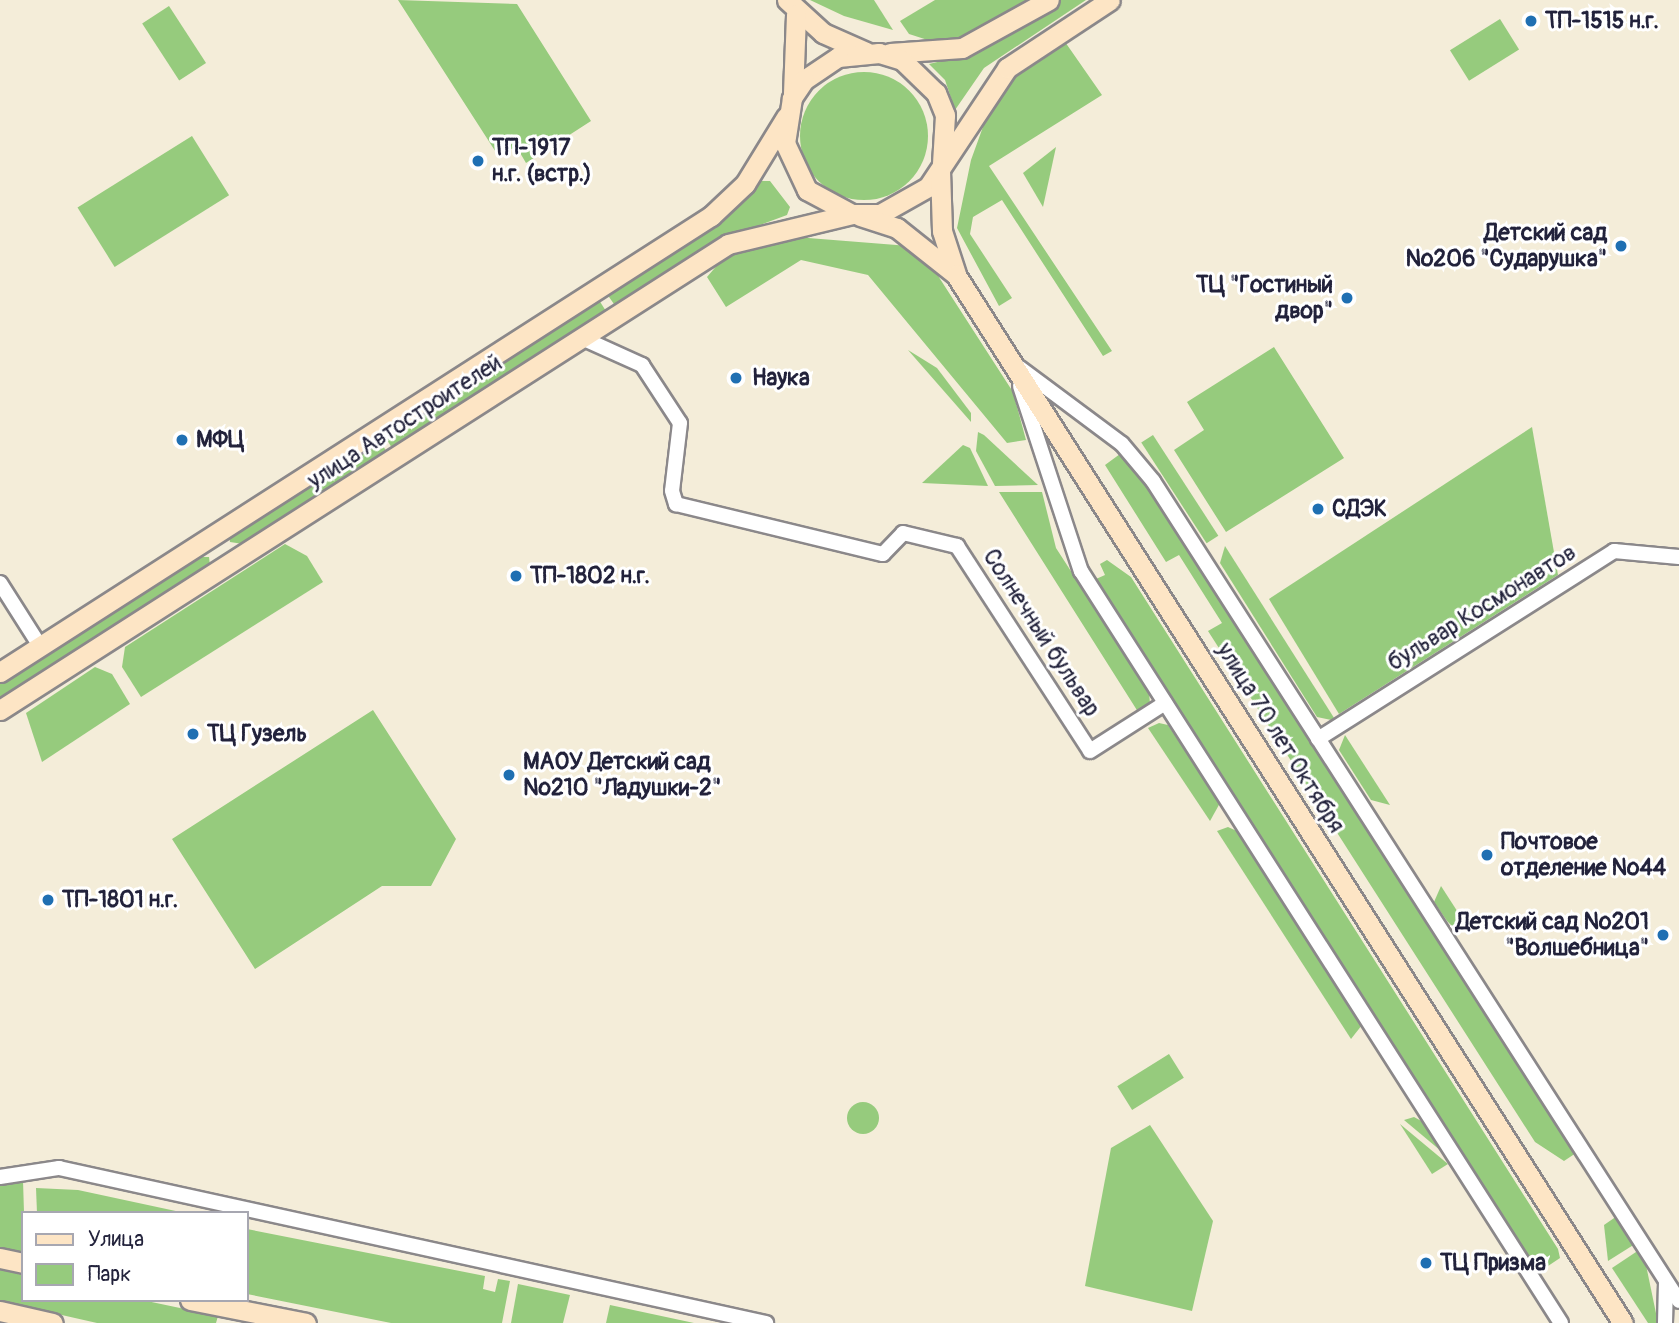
<!DOCTYPE html>
<html>
<head>
<meta charset="utf-8">
<style>
	body { margin:0 }
	#map { position:relative; width:1679px; height:1323px; overflow:hidden; background:#f4edd9; font-family:Pangolin,sans-serif }
	div>[style] { position:absolute }
	.green>* { inset:0; background:#96cb7d; transform-origin:0 0 }
	.round { border-radius:50% }
	.roads { filter:drop-shadow(2px 0 #8b888a) drop-shadow(-2px 0 #8b888a) drop-shadow(0 2px #8b888a) drop-shadow(0 -2px #8b888a) }
	.minor>* { height:14px; margin:-7px; padding:0 7px; transform-origin:7px; border-radius:7px; background:#fff }
	.secondary>* { height:19px; margin:-9.5px; padding:0 9.5px; transform-origin:9.5px; border-radius:9.5px; background:#fde5c5 }
	.dots>* { width:19px; height:19px; translate:-50% -50%; box-sizing:border-box; border:4px solid #fff; border-radius:50% }
	span { translate:-50% -50%; white-space:nowrap; text-align:center; line-height:1.15; -webkit-text-stroke:6px #fff; paint-order:stroke }
	.poi-label { font-size:23px; color:#22223b; font-weight:700 }
	.left { translate:0 -50%; text-align:left }
	.right { translate:-100% -50%; text-align:right }
	.street-label { font-size:23px; color:#22223b }
	.legend { position:absolute; left:21px; top:1211px; width:228px; height:91px; box-sizing:border-box; background:#fff; border:2px solid #a7a7b1; margin:0; padding:9px 12px; list-style:none; font-size:21px; color:#22223b }
	.legend li { display:flex; align-items:center; gap:14px; height:35px }
	.legend b { width:35px; border:2px solid #a7a7b1 }
</style>
</head>
<body>
<div id="map">
	<div class="green">
		<i style="clip-path:polygon(398px 0,517px 4px,591px 121px,526px 163px,516px 146px,499px 157px)"></i>
		<i style="clip-path:polygon(810px 0,874px 0,893px 30px,844px 16px)"></i>
		<i style="clip-path:polygon(935px 0,1035px 0,961px 40px,937px 43px,909px 34px,900px 21px)"></i>
		<i style="clip-path:polygon(1055px 0,1086px 0,984px 68px,955px 110px,945px 80px,929px 64px,958px 57px)"></i>
		<i style="left:169px;top:6px;width:68px;height:32px;rotate:57deg"></i>
		<i style="left:1500px;top:19px;width:36px;height:59px;rotate:58deg"></i>
		<i style="clip-path:polygon(1063px 39px,1102px 95px,989px 166px,1112px 351px,1103px 356px,1002px 200px,973px 217px,970px 234px,1012px 298px,999px 306px,957px 228px,971px 160px,992px 102px,1027px 64px)"></i>
		<i class="round" style="left:800px;top:72px;width:128px;height:128px"></i>
		<i style="left:192px;top:136px;width:70px;height:135px;rotate:58deg"></i>
		<i style="clip-path:polygon(1056px 147px,1043px 207px,1023px 173px)"></i>
		<i style="clip-path:polygon(761px 181px,770px 181px,790px 207px,787px 215px,730px 236px,616px 307px,607px 294px,720px 222px)"></i>
		<i style="clip-path:polygon(783px 236px,909px 246px,933px 268px,1013px 392px,1026px 440px,1007px 443px,868px 275px,801px 260px,726px 307px,707px 277px,726px 255px)"></i>
		<i style="left:599px;top:300px;width:15px;height:254px;rotate:58deg"></i>
		<i style="clip-path:polygon(1274px 347px,1344px 458px,1226px 532px,1174px 450px,1204px 430px,1187px 402px)"></i>
		<i style="clip-path:polygon(908px 350px,937px 368px,971px 413px,971px 422px)"></i>
		<i style="clip-path:polygon(1532px 427px,1558px 575px,1339px 714px,1269px 599px)"></i>
		<i style="clip-path:polygon(978px 432px,984px 435px,1038px 485px,995px 486px,976px 451px)"></i>
		<i style="left:1153px;top:435px;width:120px;height:14px;rotate:57deg"></i>
		<i style="clip-path:polygon(379px 440px,387px 452px,243px 544px,230px 542px,229px 536px)"></i>
		<i style="clip-path:polygon(963px 445px,970px 448px,988px 486px,922px 483px)"></i>
		<i style="clip-path:polygon(1120px 454px,1151px 487px,1576px 1153px,1564px 1161px,1535px 1142px,1208px 631px,1222px 623px,1179px 555px,1166px 562px,1105px 465px)"></i>
		<i style="clip-path:polygon(999px 492px,1042px 492px,1056px 548px,1149px 692px,1150px 704px,1140px 715px)"></i>
		<i style="clip-path:polygon(285px 544px,307px 556px,323px 582px,141px 697px,122px 667px,125px 647px)"></i>
		<i style="clip-path:polygon(1225px 546px,1336px 721px,1317px 717px,1220px 563px)"></i>
		<i style="clip-path:polygon(198px 557px,209px 557px,210px 566px,0 702px,0 684px)"></i>
		<i style="clip-path:polygon(1107px 560px,1131px 577px,1558px 1249px,1560px 1258px,1539px 1272px,1096px 579px,1105px 575px,1100px 564px)"></i>
		<i style="clip-path:polygon(95px 667px,112px 674px,130px 704px,42px 762px,26px 713px)"></i>
		<i style="clip-path:polygon(373px 710px,456px 839px,431px 886px,382px 886px,255px 969px,172px 839px)"></i>
		<i style="clip-path:polygon(1159px 723px,1168px 725px,1220px 803px,1210px 821px,1148px 728px)"></i>
		<i style="clip-path:polygon(1345px 735px,1390px 805px,1371px 800px,1339px 750px)"></i>
		<i style="clip-path:polygon(1228px 827px,1239px 832px,1362px 1025px,1351px 1039px,1217px 831px)"></i>
		<i style="clip-path:polygon(1441px 886px,1470px 931px,1458px 932px,1447px 921px,1434px 902px)"></i>
		<i style="left:1169px;top:1054px;width:28px;height:61px;rotate:58deg"></i>
		<i class="round" style="left:847px;top:1102px;width:32px;height:32px"></i>
		<i style="clip-path:polygon(1414px 1117px,1425px 1123px,1447px 1156px,1404px 1120px)"></i>
		<i style="clip-path:polygon(1400px 1124px,1448px 1164px,1432px 1174px)"></i>
		<i style="clip-path:polygon(1150px 1125px,1213px 1221px,1192px 1311px,1085px 1286px,1111px 1148px)"></i>
		<i style="clip-path:polygon(23px 1180px,24px 1213px,23px 1252px,0 1247px,0 1184px)"></i>
		<i style="clip-path:polygon(36px 1188px,78px 1190px,185px 1213px,37px 1213px)"></i>
		<i style="clip-path:polygon(1617px 1216px,1635px 1244px,1608px 1261px,1604px 1225px)"></i>
		<i style="clip-path:polygon(247px 1229px,485px 1276px,483px 1289px,495px 1292px,498px 1279px,510px 1281px,502px 1323px,391px 1323px,247px 1294px)"></i>
		<i style="clip-path:polygon(1639px 1250px,1646px 1265px,1658px 1323px,1648px 1323px,1612px 1268px)"></i>
		<i style="clip-path:polygon(0 1270px,23px 1275px,23px 1300px,142px 1300px,218px 1316px,216px 1323px,97px 1323px,0 1301px)"></i>
		<i style="clip-path:polygon(518px 1284px,570px 1295px,563px 1323px,511px 1323px)"></i>
		<i style="clip-path:polygon(610px 1305px,694px 1323px,606px 1323px)"></i>
	</div>
	<div class="roads">
		<div class="minor">
			<i style="left:582px;top:338px;width:66px;rotate:24.2deg"></i>
			<i style="left:642px;top:365px;width:69px;rotate:56.8deg"></i>
			<i style="left:680px;top:423px;width:68px;rotate:96.7deg"></i>
			<i style="left:672px;top:491px;width:14px;rotate:73deg"></i>
			<i style="left:676px;top:504px;width:213px;rotate:13.6deg"></i>
			<i style="left:883px;top:554px;width:29px;rotate:-46deg"></i>
			<i style="left:903px;top:533px;width:56px;rotate:13.5deg"></i>
			<i style="left:957px;top:546px;width:244px;rotate:57deg"></i>
			<i style="left:1090px;top:751px;width:89px;rotate:-32.6deg"></i>
			<i style="left:1020px;top:368px;width:127px;rotate:36.7deg"></i>
			<i style="left:1122px;top:444px;width:48px;rotate:50deg"></i>
			<i style="left:1153px;top:481px;width:974px;rotate:57.32deg"></i>
			<i style="left:1020px;top:386px;width:195px;rotate:71.8deg"></i>
			<i style="left:1081px;top:571px;width:892px;rotate:57.45deg"></i>
			<i style="left:0;top:583px;width:75px;rotate:57.6deg"></i>
			<i style="left:1318px;top:739px;width:351px;rotate:-32.4deg"></i>
			<i style="left:1614px;top:551px;width:65px;rotate:5.3deg"></i>
			<i style="left:0;top:1177px;width:60px;rotate:-8.7deg"></i>
			<i style="left:59px;top:1168px;width:724px;rotate:12.37deg"></i>
			<i style="left:1665px;top:1323px;width:41px;rotate:-88.6deg"></i>
		</div>
		<div class="secondary">
			<i style="left:787px;top:0;width:49px;rotate:42.5deg"></i>
			<i style="left:823px;top:33px;width:47px;rotate:23.8deg"></i>
			<i style="left:890px;top:53px;width:72px;rotate:-4deg"></i>
			<i style="left:962px;top:48px;width:99px;rotate:-28.9deg"></i>
			<i style="left:793px;top:93px;width:79px;rotate:-87.8deg"></i>
			<i style="left:942px;top:163px;width:48px;rotate:-86.4deg"></i>
			<i style="left:945px;top:115px;width:24px;rotate:-112deg"></i>
			<i style="left:936px;top:93px;width:47px;rotate:-135.9deg"></i>
			<i style="left:902px;top:60px;width:24px;rotate:-163deg"></i>
			<i style="left:879px;top:53px;width:41px;rotate:174.4deg"></i>
			<i style="left:838px;top:57px;width:41px;rotate:145.9deg"></i>
			<i style="left:804px;top:80px;width:22px;rotate:124deg"></i>
			<i style="left:792px;top:98px;width:46px;rotate:98.8deg"></i>
			<i style="left:785px;top:143px;width:52px;rotate:64.9deg"></i>
			<i style="left:807px;top:190px;width:51px;rotate:28.1deg"></i>
			<i style="left:852px;top:214px;width:28px"></i>
			<i style="left:880px;top:214px;width:55px;rotate:-29.4deg"></i>
			<i style="left:928px;top:187px;width:143px;rotate:-56.4deg"></i>
			<i style="left:1007px;top:68px;width:123px;rotate:-33.4deg"></i>
			<i style="left:940px;top:170px;width:61px;rotate:88.1deg"></i>
			<i style="left:942px;top:231px;width:45px;rotate:72deg"></i>
			<i style="left:860px;top:216px;width:39px;rotate:18deg"></i>
			<i style="left:897px;top:228px;width:75px;rotate:38.5deg"></i>
			<i style="left:956px;top:275px;width:1242px;rotate:57.53deg"></i>
			<i style="left:0;top:672px;width:845px;rotate:-32.67deg"></i>
			<i style="left:711px;top:216px;width:47px;rotate:-43.3deg"></i>
			<i style="left:745px;top:184px;width:79px;rotate:-58.5deg"></i>
			<i style="left:0;top:710px;width:864px;rotate:-32.62deg"></i>
			<i style="left:728px;top:244px;width:128px;rotate:-13.6deg"></i>
			<i style="left:0;top:1258px;width:24px;rotate:12deg"></i>
			<i style="left:190px;top:1300px;width:118px;rotate:11.2deg"></i>
			<i style="left:0;top:1311px;width:54px;rotate:12.8deg"></i>
		</div>
	</div>
	<div class="dots">
		<i style="left:1531px;top:21px;background:#1f6fb2"></i>
		<i style="left:478px;top:161px;background:#1f6fb2"></i>
		<i style="left:1621px;top:246px;background:#1f6fb2"></i>
		<i style="left:1347px;top:298px;background:#1f6fb2"></i>
		<i style="left:736px;top:378px;background:#1f6fb2"></i>
		<i style="left:182px;top:440px;background:#1f6fb2"></i>
		<i style="left:1318px;top:509px;background:#1f6fb2"></i>
		<i style="left:516px;top:576px;background:#1f6fb2"></i>
		<i style="left:193px;top:734px;background:#1f6fb2"></i>
		<i style="left:509px;top:775px;background:#1f6fb2"></i>
		<i style="left:1487px;top:855px;background:#1f6fb2"></i>
		<i style="left:48px;top:900px;background:#1f6fb2"></i>
		<i style="left:1663px;top:935px;background:#1f6fb2"></i>
		<i style="left:1426px;top:1263px;background:#1f6fb2"></i>
	</div>
	<div class="poi-label">
		<span class="left" style="left:1545px;top:21px">ТП-1515 н.г.</span>
		<span class="left" style="left:492px;top:161px">ТП-1917<br>н.г. (встр.)</span>
		<span class="right" style="left:1607px;top:246px">Детский сад<br>№206 "Сударушка"</span>
		<span class="right" style="left:1333px;top:298px">ТЦ "Гостиный<br>двор"</span>
		<span class="left" style="left:752px;top:378px">Наука</span>
		<span class="left" style="left:196px;top:440px">МФЦ</span>
		<span class="left" style="left:1332px;top:509px">СДЭК</span>
		<span class="left" style="left:530px;top:576px">ТП-1802 н.г.</span>
		<span class="left" style="left:207px;top:734px">ТЦ Гузель</span>
		<span class="left" style="left:523px;top:775px">МАОУ Детский сад<br>№210 "Ладушки-2"</span>
		<span class="left" style="left:1501px;top:855px">Почтовое<br>отделение №44</span>
		<span class="left" style="left:62px;top:900px">ТП-1801 н.г.</span>
		<span class="right" style="left:1649px;top:935px">Детский сад №201<br>"Волшебница"</span>
		<span class="left" style="left:1440px;top:1263px">ТЦ Призма</span>
	</div>
	<div class="street-label">
		<span style="left:405px;top:422px;rotate:-33deg">улица Автостроителей</span>
		<span style="left:1482px;top:608px;rotate:-32deg">бульвар Космонавтов</span>
		<span style="left:1041px;top:633px;rotate:57deg">Солнечный бульвар</span>
		<span style="left:1280px;top:738px;rotate:58deg">улица 70 лет Октября</span>
	</div>
	<ul class="legend">
	<li><b style="height:9px;background:#fde5c5"></b>Улица</li>
	<li><b style="height:19px;background:#96cb7d"></b>Парк</li>
	</ul>
</div>
</body>
</html>
